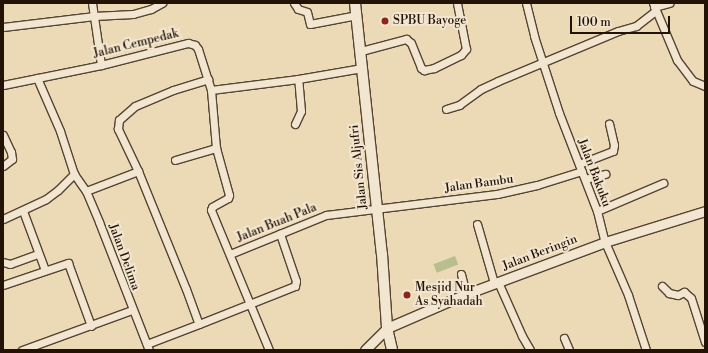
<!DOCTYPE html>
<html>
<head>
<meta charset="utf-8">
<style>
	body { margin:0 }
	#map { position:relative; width:708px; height:353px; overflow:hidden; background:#ecd9b6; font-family:"Libre Bodoni",serif }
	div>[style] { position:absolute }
	.green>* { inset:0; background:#b7bf8e; transform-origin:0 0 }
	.roads { filter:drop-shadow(1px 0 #544432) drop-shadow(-1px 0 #544432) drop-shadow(0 1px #544432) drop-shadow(0 -1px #544432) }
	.minor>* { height:7px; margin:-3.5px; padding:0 3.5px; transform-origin:3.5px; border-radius:3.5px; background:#f3e6d0 }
	.tertiary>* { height:9px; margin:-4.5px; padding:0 4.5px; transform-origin:4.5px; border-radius:4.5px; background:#f3e6d0 }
	.secondary>* { height:10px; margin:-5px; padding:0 5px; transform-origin:5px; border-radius:5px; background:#f3e6d0 }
	.dots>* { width:11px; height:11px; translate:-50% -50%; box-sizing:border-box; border:2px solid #f3e6d0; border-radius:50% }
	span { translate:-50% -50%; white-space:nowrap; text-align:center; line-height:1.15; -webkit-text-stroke:4px #f3e6d0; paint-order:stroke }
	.poi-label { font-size:12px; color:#221306 }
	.left { translate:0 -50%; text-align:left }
	.street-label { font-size:12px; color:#221306 }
	.frame { position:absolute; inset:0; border:4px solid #221306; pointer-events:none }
	.scale { position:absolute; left:570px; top:16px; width:100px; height:18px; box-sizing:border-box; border:2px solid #221306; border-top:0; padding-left:5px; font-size:12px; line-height:14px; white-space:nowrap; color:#221306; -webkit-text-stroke:3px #f3e6d0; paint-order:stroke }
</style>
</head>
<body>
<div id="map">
	<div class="green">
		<i style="left:455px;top:256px;width:9px;height:23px;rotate:69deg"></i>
	</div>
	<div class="roads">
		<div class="minor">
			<i style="left:92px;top:3px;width:63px;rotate:81.7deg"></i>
			<i style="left:294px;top:3px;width:7px;rotate:56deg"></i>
			<i style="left:298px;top:9px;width:9px;rotate:18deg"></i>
			<i style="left:307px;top:12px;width:12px;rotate:76deg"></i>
			<i style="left:310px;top:24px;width:48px;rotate:-10.8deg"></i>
			<i style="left:526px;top:3px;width:34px;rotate:76deg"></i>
			<i style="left:534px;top:36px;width:81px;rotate:72deg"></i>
			<i style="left:559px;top:113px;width:105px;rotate:68.8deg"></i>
			<i style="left:597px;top:211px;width:32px;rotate:76deg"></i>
			<i style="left:605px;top:242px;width:58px;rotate:66.5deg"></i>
			<i style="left:628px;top:295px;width:58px;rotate:71.9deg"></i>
			<i style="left:653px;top:3px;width:62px;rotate:67.2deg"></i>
			<i style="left:677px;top:60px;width:26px;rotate:53deg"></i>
			<i style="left:693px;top:81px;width:13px;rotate:23deg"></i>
			<i style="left:654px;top:7px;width:16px;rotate:-15deg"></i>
			<i style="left:3px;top:27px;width:92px;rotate:-6.9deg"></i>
			<i style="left:94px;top:16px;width:39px;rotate:-3deg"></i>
			<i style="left:133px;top:14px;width:19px;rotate:-16deg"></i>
			<i style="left:151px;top:9px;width:13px;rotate:-29deg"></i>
			<i style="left:361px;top:51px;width:47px;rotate:-14.9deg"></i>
			<i style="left:406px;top:39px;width:6px;rotate:39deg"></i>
			<i style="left:411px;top:43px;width:27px;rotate:68deg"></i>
			<i style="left:421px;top:68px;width:4px;rotate:34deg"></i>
			<i style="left:424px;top:70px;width:10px;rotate:-11deg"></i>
			<i style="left:434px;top:68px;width:30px;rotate:-26deg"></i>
			<i style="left:461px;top:55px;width:8px;rotate:-50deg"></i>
			<i style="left:466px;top:49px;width:47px;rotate:-101.1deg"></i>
			<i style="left:37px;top:78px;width:58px;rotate:66.5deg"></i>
			<i style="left:60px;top:131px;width:45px;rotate:72deg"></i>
			<i style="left:74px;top:174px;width:21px;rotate:55deg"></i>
			<i style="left:86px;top:191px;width:34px;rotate:67deg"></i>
			<i style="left:99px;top:222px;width:137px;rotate:68.7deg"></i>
			<i style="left:3px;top:85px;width:100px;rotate:-11.5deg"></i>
			<i style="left:101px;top:65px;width:90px;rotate:-14.2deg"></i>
			<i style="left:188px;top:43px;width:7px;rotate:16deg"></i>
			<i style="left:195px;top:45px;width:5px;rotate:53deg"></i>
			<i style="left:198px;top:49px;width:43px;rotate:72.4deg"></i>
			<i style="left:211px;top:90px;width:88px;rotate:-7.2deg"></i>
			<i style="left:298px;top:79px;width:65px;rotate:-9.8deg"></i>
			<i style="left:211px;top:90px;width:58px;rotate:85.1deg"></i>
			<i style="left:216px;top:148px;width:49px;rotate:74.5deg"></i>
			<i style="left:229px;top:195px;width:3px;rotate:108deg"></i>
			<i style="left:228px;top:198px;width:18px;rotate:151deg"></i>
			<i style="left:212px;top:207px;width:3px;rotate:108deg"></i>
			<i style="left:211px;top:210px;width:152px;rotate:67.5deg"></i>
			<i style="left:446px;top:109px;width:14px;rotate:-17deg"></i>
			<i style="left:459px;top:105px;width:27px;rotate:-36deg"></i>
			<i style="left:481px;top:89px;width:19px;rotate:-25deg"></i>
			<i style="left:498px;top:81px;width:130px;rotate:-22.6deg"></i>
			<i style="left:618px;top:31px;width:19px;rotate:-16deg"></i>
			<i style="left:636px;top:26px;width:24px;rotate:-38deg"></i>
			<i style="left:295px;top:124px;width:14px;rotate:-65deg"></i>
			<i style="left:301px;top:111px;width:32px;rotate:-95deg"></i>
			<i style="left:3px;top:135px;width:19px;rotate:65deg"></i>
			<i style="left:11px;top:152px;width:7px;rotate:82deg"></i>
			<i style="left:12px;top:159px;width:11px;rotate:142deg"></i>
			<i style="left:175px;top:160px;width:43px;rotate:-16.3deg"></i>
			<i style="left:579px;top:164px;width:36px;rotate:-21deg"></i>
			<i style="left:613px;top:151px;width:6px;rotate:-81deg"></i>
			<i style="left:614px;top:145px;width:22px;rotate:-103deg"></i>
			<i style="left:138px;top:171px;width:47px;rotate:-115.5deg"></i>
			<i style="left:118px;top:129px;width:9px;rotate:-84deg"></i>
			<i style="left:119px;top:120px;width:21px;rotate:-41deg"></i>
			<i style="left:135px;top:106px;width:41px;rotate:-22.8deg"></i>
			<i style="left:173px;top:90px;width:37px;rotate:-17deg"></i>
			<i style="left:585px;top:179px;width:21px;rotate:-14deg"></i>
			<i style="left:86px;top:191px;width:56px;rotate:-21deg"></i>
			<i style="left:138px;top:171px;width:127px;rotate:67.9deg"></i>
			<i style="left:186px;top:289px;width:37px;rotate:70deg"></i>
			<i style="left:199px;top:324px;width:56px;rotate:159deg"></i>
			<i style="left:23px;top:211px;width:63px;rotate:69.6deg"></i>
			<i style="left:597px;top:211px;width:72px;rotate:-23deg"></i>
			<i style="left:3px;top:219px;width:47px;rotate:-24.9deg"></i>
			<i style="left:46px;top:199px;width:15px;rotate:-37deg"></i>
			<i style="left:58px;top:190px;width:23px;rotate:-45deg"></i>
			<i style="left:477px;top:224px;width:61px;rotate:73.9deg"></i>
			<i style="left:230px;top:254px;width:104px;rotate:-22.1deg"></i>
			<i style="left:326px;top:215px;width:172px;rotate:-7deg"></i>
			<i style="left:497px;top:194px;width:41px;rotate:-12.7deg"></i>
			<i style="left:537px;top:185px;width:47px;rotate:-17.3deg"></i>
			<i style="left:3px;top:262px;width:7px;rotate:16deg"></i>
			<i style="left:10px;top:264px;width:30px;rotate:-20deg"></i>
			<i style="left:461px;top:274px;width:21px;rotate:76deg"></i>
			<i style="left:498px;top:282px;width:59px;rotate:66deg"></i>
			<i style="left:522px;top:336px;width:16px;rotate:60deg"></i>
			<i style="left:3px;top:285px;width:69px;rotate:-18.7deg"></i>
			<i style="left:68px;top:263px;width:67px;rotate:69.9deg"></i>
			<i style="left:662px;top:286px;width:10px;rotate:45deg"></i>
			<i style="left:669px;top:293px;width:9px;rotate:13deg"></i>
			<i style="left:678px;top:295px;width:7px;rotate:-27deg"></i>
			<i style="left:684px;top:292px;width:9px;rotate:41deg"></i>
			<i style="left:691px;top:298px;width:46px;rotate:72.3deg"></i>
			<i style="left:199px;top:324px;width:103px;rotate:-21.6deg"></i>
			<i style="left:295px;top:286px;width:5px;rotate:-79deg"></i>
			<i style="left:296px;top:281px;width:50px;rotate:-108.8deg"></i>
			<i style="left:564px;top:338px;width:13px;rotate:67deg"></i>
			<i style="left:22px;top:350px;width:117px;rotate:-20deg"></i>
		</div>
		<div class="tertiary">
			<i style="left:365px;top:350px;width:31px;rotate:-45deg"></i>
			<i style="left:387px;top:328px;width:86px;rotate:-23.3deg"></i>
			<i style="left:466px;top:294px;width:148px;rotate:-20.5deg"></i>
			<i style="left:605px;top:242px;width:105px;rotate:-17.2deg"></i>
		</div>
		<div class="secondary">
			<i style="left:355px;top:3px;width:252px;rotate:83.9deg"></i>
			<i style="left:382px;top:254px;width:74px;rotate:86.1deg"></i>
			<i style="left:387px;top:328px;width:23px;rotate:77deg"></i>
		</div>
	</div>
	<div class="dots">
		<i style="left:385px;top:21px;background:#8f2418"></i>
		<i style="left:407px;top:295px;background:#8f2418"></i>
	</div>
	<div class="poi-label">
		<span class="left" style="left:393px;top:21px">SPBU Bayoge</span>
		<span class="left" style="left:415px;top:295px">Mesjid Nur<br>As Syahadah</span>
	</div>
	<div class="street-label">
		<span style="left:136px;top:44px;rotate:-14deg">Jalan Cempedak</span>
		<span style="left:359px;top:167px;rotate:-96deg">Jalan Sis Aljufri</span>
		<span style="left:594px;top:173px;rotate:69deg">Jalan Bakuku</span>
		<span style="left:479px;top:184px;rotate:-8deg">Jalan Bambu</span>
		<span style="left:277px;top:223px;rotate:-22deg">Jalan Buah Pala</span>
		<span style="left:540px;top:253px;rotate:-21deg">Jalan Beringin</span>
		<span style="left:124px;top:257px;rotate:70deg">Jalan Delima</span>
	</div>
	<div class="frame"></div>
	<div class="scale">100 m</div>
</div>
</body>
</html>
